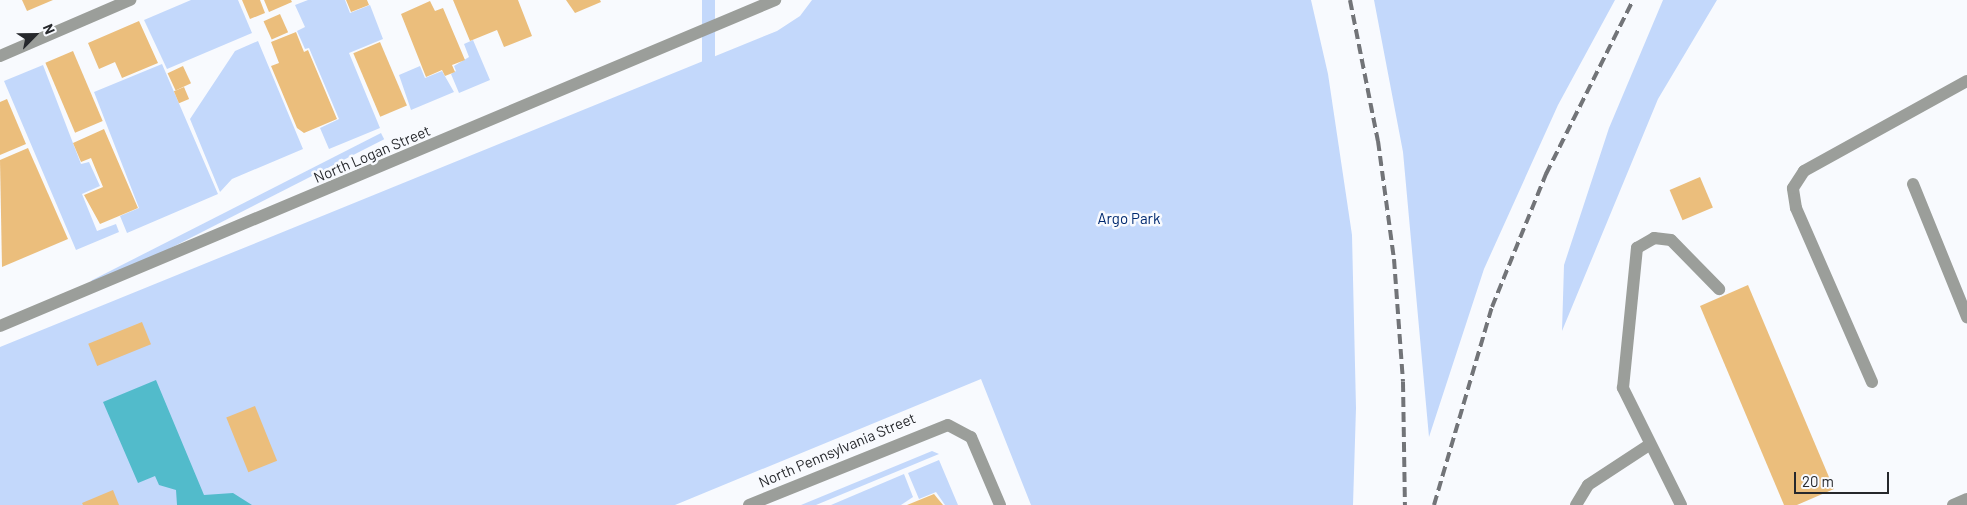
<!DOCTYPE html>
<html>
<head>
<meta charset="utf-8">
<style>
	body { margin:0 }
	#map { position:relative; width:1967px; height:505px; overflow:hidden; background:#f8fafe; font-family:Barlow,sans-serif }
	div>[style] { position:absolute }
	.green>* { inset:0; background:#c3d8fb; transform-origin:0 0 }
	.water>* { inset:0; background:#52bbcb }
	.building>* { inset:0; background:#ebbe7c; transform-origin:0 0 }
	.minor>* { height:12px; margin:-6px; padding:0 6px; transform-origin:6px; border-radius:6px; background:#9b9e9a }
	.rail>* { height:4px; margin-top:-2px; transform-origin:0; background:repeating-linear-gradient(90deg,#727478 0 10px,transparent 0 15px) }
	span { translate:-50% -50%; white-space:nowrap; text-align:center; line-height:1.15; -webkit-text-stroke:5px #f8fafe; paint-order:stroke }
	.street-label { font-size:15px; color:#26282c }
	.park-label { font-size:15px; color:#012a70 }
	.north { position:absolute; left:10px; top:10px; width:50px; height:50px; -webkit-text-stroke:4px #f8fafe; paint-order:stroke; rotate:67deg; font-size:14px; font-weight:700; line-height:20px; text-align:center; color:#26282c }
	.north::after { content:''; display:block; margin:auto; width:18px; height:22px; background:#26282c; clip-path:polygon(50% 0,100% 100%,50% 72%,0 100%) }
	.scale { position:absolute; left:1794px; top:472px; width:95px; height:22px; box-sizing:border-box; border:2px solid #26282c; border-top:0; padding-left:6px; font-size:15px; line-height:18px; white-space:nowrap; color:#26282c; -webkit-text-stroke:4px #f8fafe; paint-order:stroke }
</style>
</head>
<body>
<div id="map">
	<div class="green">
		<i style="clip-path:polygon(191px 0,238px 0,252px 33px,167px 69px,144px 20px)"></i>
		<i style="clip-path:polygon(308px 0,345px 0,350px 13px,370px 5px,383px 39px,349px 53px,380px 128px,329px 149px,320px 128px,339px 119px,309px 48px,305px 49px,297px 31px,305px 27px,295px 5px)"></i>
		<i style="left:702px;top:0;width:13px;height:203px"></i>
		<i style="clip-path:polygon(812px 0,1311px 0,1328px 74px,1352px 235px,1356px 408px,1353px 505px,1031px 505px,981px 379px,675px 505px,0 505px,0 347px,777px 31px,800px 16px)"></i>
		<i style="clip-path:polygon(1374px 0,1615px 0,1558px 105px,1484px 269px,1429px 437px,1403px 152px)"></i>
		<i style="clip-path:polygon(1663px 0,1717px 0,1658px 99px,1562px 331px,1564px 265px,1609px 128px)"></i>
		<i style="clip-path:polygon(473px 40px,490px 80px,459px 93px,451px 74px,456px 71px,454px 66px,469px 57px,464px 44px)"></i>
		<i style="clip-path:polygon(258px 41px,303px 149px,232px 179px,220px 192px,190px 119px,235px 51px)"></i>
		<i style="clip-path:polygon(162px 64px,218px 194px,127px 233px,120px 216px,139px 208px,94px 92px)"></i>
		<i style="clip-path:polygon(43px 65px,81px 164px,89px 162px,100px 186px,82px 194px,97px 231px,116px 224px,119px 232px,76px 250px,4px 81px)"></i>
		<i style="clip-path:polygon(420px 66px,425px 78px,442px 71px,454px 92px,411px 110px,399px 75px)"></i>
		<i style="left:381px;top:133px;width:7px;height:325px;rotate:63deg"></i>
		<i style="clip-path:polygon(932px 451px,939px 454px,816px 505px,801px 505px)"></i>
		<i style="clip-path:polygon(939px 460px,958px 505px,945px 505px,936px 492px,919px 499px,908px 473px)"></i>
		<i style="clip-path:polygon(904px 474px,913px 497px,901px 505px,831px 505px)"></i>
	</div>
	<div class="water">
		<i style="clip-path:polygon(156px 380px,204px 495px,233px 493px,252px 505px,177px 505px,176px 490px,159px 485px,155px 476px,138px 483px,103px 402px)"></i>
	</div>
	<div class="building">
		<i style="clip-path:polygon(22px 0,53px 0,27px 11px)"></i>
		<i style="clip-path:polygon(242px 0,260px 0,265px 13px,250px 19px)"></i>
		<i style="clip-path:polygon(264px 0,291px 0,292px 2px,269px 12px)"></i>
		<i style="clip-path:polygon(346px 0,367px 0,369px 5px,351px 12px)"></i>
		<i style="clip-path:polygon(453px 0,518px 0,532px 36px,504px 47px,497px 30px,470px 41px)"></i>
		<i style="clip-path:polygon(566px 0,600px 0,601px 2px,575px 13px)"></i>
		<i style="clip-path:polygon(430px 1px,435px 11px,443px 8px,465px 60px,452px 65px,455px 72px,445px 76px,442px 70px,426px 77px,401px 14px)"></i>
		<i style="left:280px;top:14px;width:20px;height:18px;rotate:66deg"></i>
		<i style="clip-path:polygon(139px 21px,158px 63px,122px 78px,115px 62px,99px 69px,88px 43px)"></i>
		<i style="clip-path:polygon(296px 32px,304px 52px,308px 50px,337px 119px,304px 133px,297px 128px,271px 66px,279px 63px,271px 42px)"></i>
		<i style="left:380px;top:42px;width:69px;height:29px;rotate:67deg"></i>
		<i style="left:73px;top:51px;width:76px;height:30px;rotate:67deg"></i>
		<i style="left:183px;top:66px;width:19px;height:17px;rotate:65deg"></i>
		<i style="left:184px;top:87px;width:13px;height:11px;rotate:67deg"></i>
		<i style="clip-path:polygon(7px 99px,26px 144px,0 155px,0 102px)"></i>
		<i style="clip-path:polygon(104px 129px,138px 208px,100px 224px,84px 195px,103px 187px,91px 158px,81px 162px,73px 143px)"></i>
		<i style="clip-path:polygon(28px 148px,68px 239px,2px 267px,0 160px)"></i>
		<i style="left:1700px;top:177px;width:33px;height:33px;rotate:67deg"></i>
		<i style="clip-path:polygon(1748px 285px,1834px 489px,1797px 505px,1784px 505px,1700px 306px)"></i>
		<i style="left:142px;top:322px;width:24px;height:58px;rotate:68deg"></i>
		<i style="left:255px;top:406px;width:59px;height:31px;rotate:68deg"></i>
		<i style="clip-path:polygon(113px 490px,119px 505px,83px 505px,82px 503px)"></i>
		<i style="clip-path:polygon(934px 494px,943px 505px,907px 505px)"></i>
	</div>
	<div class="minor">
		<i style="left:0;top:56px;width:142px;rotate:-23.3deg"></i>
		<i style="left:1913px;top:184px;width:144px;rotate:67.9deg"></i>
		<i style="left:0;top:326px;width:841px;rotate:-22.81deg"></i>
		<i style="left:1872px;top:382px;width:190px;rotate:-113.6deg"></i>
		<i style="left:1796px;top:208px;width:20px;rotate:-99deg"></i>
		<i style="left:1793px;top:188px;width:20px;rotate:-57deg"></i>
		<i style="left:1804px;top:171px;width:186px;rotate:-28.9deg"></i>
		<i style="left:749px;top:505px;width:214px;rotate:-21.9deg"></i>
		<i style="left:948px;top:425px;width:26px;rotate:28deg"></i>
		<i style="left:971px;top:437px;width:74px;rotate:66.9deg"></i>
		<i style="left:1576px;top:505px;width:23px;rotate:-59deg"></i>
		<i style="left:1588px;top:485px;width:73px;rotate:-33.3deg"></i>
		<i style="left:1681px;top:505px;width:131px;rotate:-116.4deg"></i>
		<i style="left:1623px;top:388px;width:141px;rotate:-84.3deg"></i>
		<i style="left:1637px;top:248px;width:20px;rotate:-30deg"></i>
		<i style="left:1654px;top:238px;width:17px;rotate:7deg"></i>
		<i style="left:1671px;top:240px;width:69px;rotate:45.6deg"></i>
		<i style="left:1953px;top:505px;width:15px;rotate:-23deg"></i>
	</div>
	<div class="rail">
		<i style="left:1350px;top:0;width:144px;rotate:78.8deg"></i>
		<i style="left:1378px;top:141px;width:119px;rotate:82.3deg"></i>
		<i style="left:1394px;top:259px;width:123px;rotate:85.8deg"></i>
		<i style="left:1403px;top:382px;width:123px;rotate:89.1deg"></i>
		<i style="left:1434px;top:505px;width:206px;rotate:-73.7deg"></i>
		<i style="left:1492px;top:307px;width:144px;rotate:-67.9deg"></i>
		<i style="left:1546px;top:174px;width:195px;rotate:-63.4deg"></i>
	</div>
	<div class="street-label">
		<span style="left:372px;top:154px;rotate:-23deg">North Logan Street</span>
		<span style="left:837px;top:450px;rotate:-23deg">North Pennsylvania Street</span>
	</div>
	<div class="park-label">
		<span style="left:1129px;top:219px">Argo Park</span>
	</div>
	<div class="north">N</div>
	<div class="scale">20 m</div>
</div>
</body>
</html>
